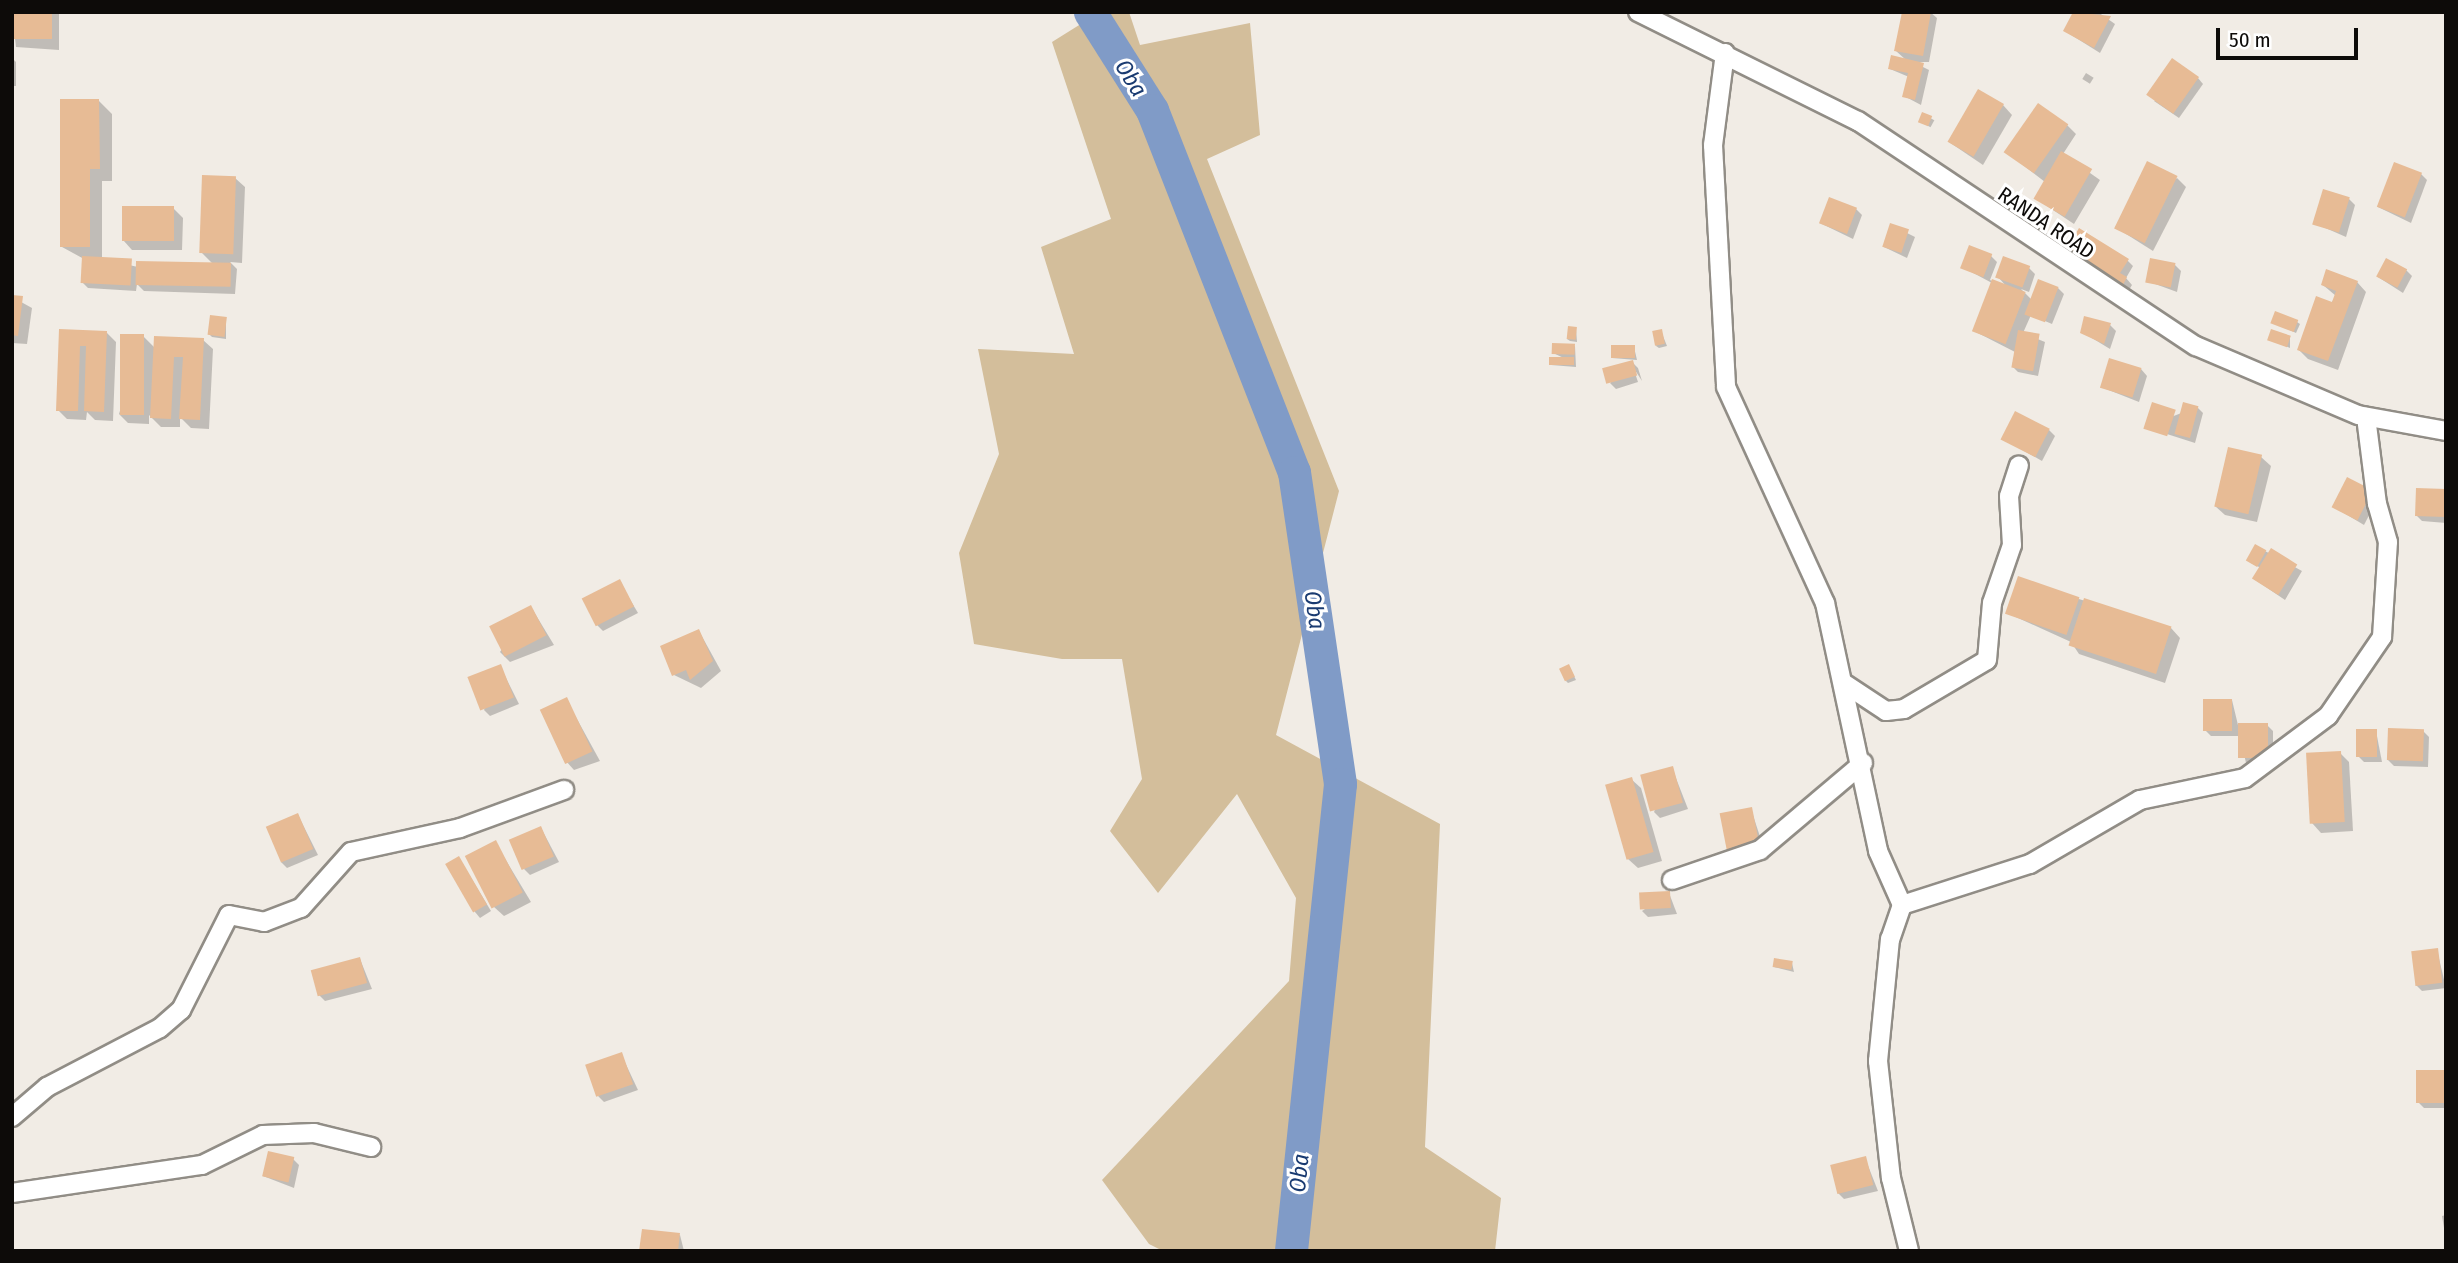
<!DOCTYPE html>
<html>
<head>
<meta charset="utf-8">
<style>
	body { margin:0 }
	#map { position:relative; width:2458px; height:1263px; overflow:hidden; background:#f1ece5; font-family:"Fira Sans Condensed",sans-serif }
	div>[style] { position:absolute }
	.green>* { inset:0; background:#d3be9b }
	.shadow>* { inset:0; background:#0003; transform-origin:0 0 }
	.river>* { height:33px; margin:-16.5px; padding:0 16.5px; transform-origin:16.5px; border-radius:16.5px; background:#809bc7 }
	.building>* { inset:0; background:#e7bb95; transform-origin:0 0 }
	.roads { filter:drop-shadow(2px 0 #918d86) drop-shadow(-2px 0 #918d86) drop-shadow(0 2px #918d86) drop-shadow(0 -2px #918d86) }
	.minor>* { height:18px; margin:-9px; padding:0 9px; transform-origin:9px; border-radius:9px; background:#fff }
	span { translate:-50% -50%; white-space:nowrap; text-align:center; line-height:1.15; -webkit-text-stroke:6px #fff; paint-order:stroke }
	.street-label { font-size:21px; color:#0d0b09 }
	.water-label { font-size:23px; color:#1a3b71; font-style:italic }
	.frame { position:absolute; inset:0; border:14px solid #0d0b09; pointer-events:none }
	.scale { position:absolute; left:2216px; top:28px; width:142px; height:32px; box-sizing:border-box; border:4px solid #0d0b09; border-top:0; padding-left:9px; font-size:21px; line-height:24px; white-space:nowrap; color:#0d0b09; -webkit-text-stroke:5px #fff; paint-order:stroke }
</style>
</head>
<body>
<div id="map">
	<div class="green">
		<i style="clip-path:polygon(1100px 12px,1129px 12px,1140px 45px,1250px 23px,1260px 135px,1207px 159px,1339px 491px,1276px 735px,1440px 824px,1425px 1147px,1501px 1198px,1495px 1251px,1163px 1251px,1149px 1244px,1102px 1180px,1289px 981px,1296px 898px,1237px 794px,1158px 893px,1110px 831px,1142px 779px,1122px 659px,1062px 659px,974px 644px,959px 553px,999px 454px,978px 349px,1074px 354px,1041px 247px,1111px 219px,1052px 42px)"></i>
	</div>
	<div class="shadow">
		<i style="clip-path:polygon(12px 12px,59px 12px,59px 50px,16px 47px)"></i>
		<i style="clip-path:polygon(1930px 12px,1937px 18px,1929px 62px,1913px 62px,1929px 70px,1921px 105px,1904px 96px,1909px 77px,1890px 69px,1906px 60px,1896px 51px)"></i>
		<i style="clip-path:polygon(2075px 12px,2098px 12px,2115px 24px,2100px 53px,2065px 31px)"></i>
		<i style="clip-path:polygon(12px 58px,16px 62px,16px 86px,12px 86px)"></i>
		<i style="left:2086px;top:73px;width:9px;height:7px;rotate:32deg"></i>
		<i style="clip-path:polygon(2198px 78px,2203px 84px,2179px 118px,2154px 101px)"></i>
		<i style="clip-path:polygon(99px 101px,112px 114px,112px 181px,102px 181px,102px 259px,138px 267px,212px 263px,201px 252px,235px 178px,245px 187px,242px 263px,230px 262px,237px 269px,235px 294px,144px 291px,137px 284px,136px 291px,88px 288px,82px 282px,84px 259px,62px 247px)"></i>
		<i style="clip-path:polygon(2003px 105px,2012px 115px,1983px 165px,1949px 142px)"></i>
		<i style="left:1923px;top:114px;width:13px;height:8px;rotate:29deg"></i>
		<i style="clip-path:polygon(2067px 125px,2076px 134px,2063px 154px,2100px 180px,2074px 224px,2035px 198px,2045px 182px,2006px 152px)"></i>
		<i style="clip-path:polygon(2421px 174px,2427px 180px,2411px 223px,2378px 207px)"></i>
		<i style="clip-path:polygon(2177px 178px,2186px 187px,2153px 251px,2115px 227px)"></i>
		<i style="clip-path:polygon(2349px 199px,2355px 205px,2346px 237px,2314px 223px)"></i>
		<i style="clip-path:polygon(173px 208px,183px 218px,182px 250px,132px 250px,123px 240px)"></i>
		<i style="clip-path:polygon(1856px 209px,1862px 215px,1853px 239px,1820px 223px)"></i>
		<i style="clip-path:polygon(1891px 225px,1915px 237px,1907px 258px,1884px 247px)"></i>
		<i style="clip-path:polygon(1991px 256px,1997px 262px,1990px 280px,2007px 287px,1998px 277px,2029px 268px,2035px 274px,2029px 292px,2021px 289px,2032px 300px,2058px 288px,2064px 294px,2052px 324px,2031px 315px,2023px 333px,2045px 342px,2038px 376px,2018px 372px,2012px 366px,2015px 352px,1974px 331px,1992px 283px,1962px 267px)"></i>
		<i style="clip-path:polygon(2074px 256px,2127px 260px,2133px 266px,2126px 278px,2132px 285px,2129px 290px)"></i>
		<i style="clip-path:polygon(2175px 265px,2181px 271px,2177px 292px,2147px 281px)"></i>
		<i style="clip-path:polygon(2406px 270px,2412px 276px,2403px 293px,2378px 277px)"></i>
		<i style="clip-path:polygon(2357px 282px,2366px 292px,2338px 370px,2308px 359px,2299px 350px,2336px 296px,2323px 285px)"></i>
		<i style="clip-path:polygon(12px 297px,32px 308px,27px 344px,12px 343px)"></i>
		<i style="clip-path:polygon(226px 319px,226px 339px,212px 337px,209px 334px)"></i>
		<i style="clip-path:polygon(2273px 322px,2297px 322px,2300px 324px,2296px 333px)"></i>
		<i style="clip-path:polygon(2110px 325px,2116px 331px,2110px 349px,2082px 332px)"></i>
		<i style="clip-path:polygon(1576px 329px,1577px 342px,1570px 341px,1567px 339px)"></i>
		<i style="clip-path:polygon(60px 331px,107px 333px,116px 342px,113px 421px,95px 420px,87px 412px,86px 420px,67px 419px,58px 410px)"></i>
		<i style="clip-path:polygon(1661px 331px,1667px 346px,1659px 348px,1656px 346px)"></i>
		<i style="clip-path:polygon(143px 336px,155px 348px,203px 340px,213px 349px,209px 429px,191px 428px,180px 417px,180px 427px,161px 427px,149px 415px,149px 424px,128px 423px,119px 414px)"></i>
		<i style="clip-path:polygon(2290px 337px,2290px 348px,2269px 339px)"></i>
		<i style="clip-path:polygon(1575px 346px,1576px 367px,1551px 365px,1566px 359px,1553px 353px)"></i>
		<i style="clip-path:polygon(1634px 347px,1637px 360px,1612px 358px)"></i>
		<i style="clip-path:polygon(1632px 362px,1638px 368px,1642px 381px,1633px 367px,1638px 382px,1616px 389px,1610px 383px)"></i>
		<i style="clip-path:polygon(2141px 369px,2147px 376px,2139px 402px,2101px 387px)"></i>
		<i style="clip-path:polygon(2197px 407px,2203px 413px,2195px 443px,2145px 427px)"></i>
		<i style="clip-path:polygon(2049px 430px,2055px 436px,2042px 461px,2003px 439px)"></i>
		<i style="clip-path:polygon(2261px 457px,2271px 466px,2257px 522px,2225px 515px,2215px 506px)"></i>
		<i style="clip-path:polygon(2446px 491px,2446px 523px,2422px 521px,2416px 515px)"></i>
		<i style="clip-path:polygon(2378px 498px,2364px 525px,2334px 507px)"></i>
		<i style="clip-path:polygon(2265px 551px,2302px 571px,2285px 600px,2254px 579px,2261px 568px,2251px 563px)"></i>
		<i style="clip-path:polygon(619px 581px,638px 613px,603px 631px,597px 625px)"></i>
		<i style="clip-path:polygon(2079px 599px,2171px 628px,2180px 638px,2165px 683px,2079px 654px,2071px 642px,2007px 613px)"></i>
		<i style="clip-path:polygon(531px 607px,554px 645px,510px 662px,500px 652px)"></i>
		<i style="clip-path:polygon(699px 631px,721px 671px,701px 688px,674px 675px)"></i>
		<i style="clip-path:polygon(500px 666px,519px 704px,490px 716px,484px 710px)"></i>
		<i style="clip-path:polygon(1569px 666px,1576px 680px,1568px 683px,1566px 681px)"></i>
		<i style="clip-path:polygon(566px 699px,600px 761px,574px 770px,565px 760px)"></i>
		<i style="clip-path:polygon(2232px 700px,2238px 725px,2267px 725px,2273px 731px,2273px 763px,2246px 763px,2240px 736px,2211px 736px,2205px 730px)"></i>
		<i style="clip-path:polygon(2376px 731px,2382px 762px,2364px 762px,2358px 756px)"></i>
		<i style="clip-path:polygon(2423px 731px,2429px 737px,2428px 767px,2394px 766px,2388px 760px)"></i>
		<i style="clip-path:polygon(2340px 753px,2349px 762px,2353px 831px,2321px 833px,2312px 823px)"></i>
		<i style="clip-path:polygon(1672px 768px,1688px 809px,1660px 818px,1654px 812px)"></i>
		<i style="clip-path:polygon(1631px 779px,1641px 788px,1662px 861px,1638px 868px,1628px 859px)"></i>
		<i style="clip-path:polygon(1751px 809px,1764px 849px,1735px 855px,1729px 849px)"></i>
		<i style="clip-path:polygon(298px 815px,318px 855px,287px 868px,281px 862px)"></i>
		<i style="clip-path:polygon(541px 828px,559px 862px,530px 875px,524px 869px)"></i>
		<i style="clip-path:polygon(495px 842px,531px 902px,504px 916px,494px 907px)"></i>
		<i style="clip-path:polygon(459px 858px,491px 911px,480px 918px,475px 912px)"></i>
		<i style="clip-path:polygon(1669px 893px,1677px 914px,1648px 917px,1642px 911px)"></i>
		<i style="clip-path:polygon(2437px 950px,2446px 988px,2422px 991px,2416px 985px)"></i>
		<i style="clip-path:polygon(360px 959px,372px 989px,325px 1001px,319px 995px)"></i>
		<i style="clip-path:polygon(1792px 963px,1794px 972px,1774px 967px)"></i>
		<i style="clip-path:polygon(621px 1054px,638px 1090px,604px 1102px,598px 1096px)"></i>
		<i style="clip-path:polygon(2446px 1072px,2446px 1108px,2424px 1108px,2418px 1102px)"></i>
		<i style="clip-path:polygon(1865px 1158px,1878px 1191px,1844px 1199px,1838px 1193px)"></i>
		<i style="clip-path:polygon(293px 1159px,299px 1165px,294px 1188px,263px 1176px)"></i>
		<i style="clip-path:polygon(2446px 1215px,2446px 1240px,2442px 1216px)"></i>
		<i style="clip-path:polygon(680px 1235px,684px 1251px,641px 1251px)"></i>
	</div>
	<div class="river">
		<i style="left:1090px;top:12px;width:116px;rotate:57.7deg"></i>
		<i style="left:1152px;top:110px;width:389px;rotate:68.6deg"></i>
		<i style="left:1294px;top:472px;width:315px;rotate:81.6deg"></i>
		<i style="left:1340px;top:784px;width:470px;rotate:96deg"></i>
	</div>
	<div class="building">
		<i style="left:12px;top:12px;width:40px;height:27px"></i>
		<i style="clip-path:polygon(1902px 12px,1931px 12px,1923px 56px,1894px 51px)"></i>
		<i style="clip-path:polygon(2073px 12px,2111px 16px,2094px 48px,2063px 31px)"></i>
		<i style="clip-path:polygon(1891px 55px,1924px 63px,1915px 100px,1902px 97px,1908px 73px,1888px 69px)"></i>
		<i style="left:2172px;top:58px;width:33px;height:45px;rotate:35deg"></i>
		<i style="left:1978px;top:89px;width:30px;height:61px;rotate:30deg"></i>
		<i style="clip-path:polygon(60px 99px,99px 99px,100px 169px,90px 169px,90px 247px,60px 247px)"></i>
		<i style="left:2038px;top:103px;width:37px;height:60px;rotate:35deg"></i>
		<i style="left:1922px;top:112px;width:11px;height:11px;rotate:22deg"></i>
		<i style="left:2061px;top:151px;width:36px;height:55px;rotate:30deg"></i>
		<i style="left:2147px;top:161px;width:34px;height:75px;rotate:26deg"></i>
		<i style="left:2394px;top:162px;width:30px;height:48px;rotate:21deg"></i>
		<i style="left:202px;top:175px;width:34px;height:78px;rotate:2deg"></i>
		<i style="left:2323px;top:189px;width:28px;height:37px;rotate:17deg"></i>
		<i style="left:1829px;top:197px;width:30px;height:28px;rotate:21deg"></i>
		<i style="left:122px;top:206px;width:52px;height:35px"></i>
		<i style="left:1890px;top:223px;width:20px;height:25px;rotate:18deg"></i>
		<i style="clip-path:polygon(2079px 228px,2129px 259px,2120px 273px,2127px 277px,2123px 285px,2066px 250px)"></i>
		<i style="left:1969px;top:245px;width:25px;height:25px;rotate:21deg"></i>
		<i style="left:82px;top:256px;width:50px;height:27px;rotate:3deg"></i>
		<i style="left:2003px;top:256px;width:29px;height:23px;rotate:20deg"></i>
		<i style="left:2150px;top:258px;width:26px;height:25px;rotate:11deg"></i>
		<i style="left:2386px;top:258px;width:24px;height:21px;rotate:28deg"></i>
		<i style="left:136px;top:261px;width:95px;height:24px;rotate:1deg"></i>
		<i style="clip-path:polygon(2326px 269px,2358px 281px,2328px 361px,2297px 350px,2316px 296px,2332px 302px,2336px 291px,2321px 285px)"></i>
		<i style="left:1992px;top:279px;width:36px;height:56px;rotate:21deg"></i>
		<i style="left:2038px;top:279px;width:22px;height:38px;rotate:21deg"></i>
		<i style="clip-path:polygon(12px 295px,23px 296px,18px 336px,12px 335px)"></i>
		<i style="left:2275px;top:311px;width:25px;height:13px;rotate:21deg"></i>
		<i style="left:210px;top:315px;width:17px;height:20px;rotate:7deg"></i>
		<i style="clip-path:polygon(2084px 316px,2111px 323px,2104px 344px,2080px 333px)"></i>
		<i style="left:1568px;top:326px;width:9px;height:13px;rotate:6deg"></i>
		<i style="clip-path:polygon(59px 329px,107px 331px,104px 412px,84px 411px,86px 346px,80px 346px,78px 411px,56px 411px)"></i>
		<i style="left:1662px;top:329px;width:15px;height:10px;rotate:79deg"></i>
		<i style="left:2271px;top:329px;width:21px;height:12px;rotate:19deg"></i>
		<i style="left:2018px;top:330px;width:22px;height:38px;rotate:10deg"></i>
		<i style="left:120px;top:334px;width:24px;height:81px"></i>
		<i style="clip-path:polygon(154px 336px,204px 338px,200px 420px,179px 419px,183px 357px,174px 357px,171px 419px,150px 418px)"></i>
		<i style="left:1552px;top:343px;width:23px;height:11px;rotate:2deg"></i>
		<i style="left:1611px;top:345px;width:24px;height:13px"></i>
		<i style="left:1574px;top:357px;width:8px;height:25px;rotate:90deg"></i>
		<i style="left:2109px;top:358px;width:34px;height:31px;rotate:17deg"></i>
		<i style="left:1633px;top:360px;width:16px;height:32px;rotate:75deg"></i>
		<i style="left:2152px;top:402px;width:25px;height:28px;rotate:18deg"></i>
		<i style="left:2183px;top:402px;width:16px;height:33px;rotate:15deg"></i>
		<i style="left:2015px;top:411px;width:39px;height:32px;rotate:27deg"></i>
		<i style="left:2228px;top:447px;width:35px;height:61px;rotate:13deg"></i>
		<i style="left:2347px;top:477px;width:29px;height:34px;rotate:27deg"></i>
		<i style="left:2416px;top:488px;width:30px;height:28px;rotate:2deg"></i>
		<i style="left:2255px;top:544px;width:13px;height:19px;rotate:29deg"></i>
		<i style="left:2271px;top:548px;width:31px;height:36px;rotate:32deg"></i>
		<i style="left:2018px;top:576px;width:65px;height:40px;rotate:19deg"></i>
		<i style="left:620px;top:579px;width:31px;height:43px;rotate:63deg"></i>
		<i style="left:2084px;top:598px;width:92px;height:50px;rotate:18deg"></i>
		<i style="left:531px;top:605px;width:34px;height:47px;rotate:63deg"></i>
		<i style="clip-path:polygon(699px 629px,713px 661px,690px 680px,686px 670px,672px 676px,660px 646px)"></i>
		<i style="left:501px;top:664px;width:36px;height:36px;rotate:69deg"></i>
		<i style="left:1569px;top:664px;width:14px;height:11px;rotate:65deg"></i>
		<i style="left:567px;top:697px;width:60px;height:30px;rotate:65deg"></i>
		<i style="left:2203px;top:699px;width:29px;height:32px"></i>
		<i style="left:2238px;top:723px;width:30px;height:35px"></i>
		<i style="left:2388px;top:728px;width:36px;height:32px;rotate:2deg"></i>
		<i style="left:2356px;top:729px;width:21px;height:28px"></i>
		<i style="left:2341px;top:751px;width:71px;height:35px;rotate:87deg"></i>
		<i style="left:1673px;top:766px;width:38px;height:34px;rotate:75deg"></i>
		<i style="left:1632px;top:777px;width:78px;height:28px;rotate:74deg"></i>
		<i style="left:1752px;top:807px;width:38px;height:33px;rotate:79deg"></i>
		<i style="left:298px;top:813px;width:39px;height:35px;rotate:67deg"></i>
		<i style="left:541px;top:826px;width:33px;height:35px;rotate:67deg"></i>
		<i style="left:496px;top:840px;width:59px;height:35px;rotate:63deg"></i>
		<i style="left:459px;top:856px;width:56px;height:16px;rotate:60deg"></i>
		<i style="left:1670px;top:891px;width:17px;height:31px;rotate:87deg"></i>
		<i style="left:2438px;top:948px;width:35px;height:27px;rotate:83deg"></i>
		<i style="left:360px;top:957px;width:27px;height:51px;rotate:75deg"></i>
		<i style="left:1774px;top:958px;width:19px;height:9px;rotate:9deg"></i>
		<i style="left:622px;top:1052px;width:34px;height:39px;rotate:71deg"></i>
		<i style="left:2416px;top:1070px;width:30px;height:33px"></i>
		<i style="left:268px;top:1151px;width:27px;height:26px;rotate:13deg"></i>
		<i style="left:1866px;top:1156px;width:30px;height:37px;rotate:76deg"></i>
		<i style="clip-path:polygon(642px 1229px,680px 1233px,678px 1251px,639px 1251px)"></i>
	</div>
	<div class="roads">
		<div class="minor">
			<i style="left:1638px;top:12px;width:246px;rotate:26.4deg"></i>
			<i style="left:1858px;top:121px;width:406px;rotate:33.7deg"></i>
			<i style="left:2196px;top:346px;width:176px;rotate:23.1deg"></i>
			<i style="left:2358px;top:415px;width:89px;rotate:10.3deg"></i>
			<i style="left:1725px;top:53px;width:93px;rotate:97.4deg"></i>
			<i style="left:1713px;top:145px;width:242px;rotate:86.9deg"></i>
			<i style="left:1726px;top:387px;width:238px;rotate:65.4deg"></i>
			<i style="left:1825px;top:603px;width:254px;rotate:77.9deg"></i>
			<i style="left:1878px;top:851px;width:59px;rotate:66deg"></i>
			<i style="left:1902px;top:905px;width:36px;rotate:109deg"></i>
			<i style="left:1890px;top:939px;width:123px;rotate:95.6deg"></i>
			<i style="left:1878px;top:1061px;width:118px;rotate:83.7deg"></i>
			<i style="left:1891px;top:1178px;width:75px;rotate:76.1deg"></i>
			<i style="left:1845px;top:684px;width:49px;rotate:33.4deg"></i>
			<i style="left:1886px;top:711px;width:18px;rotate:-6deg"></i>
			<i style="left:1904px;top:709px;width:96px;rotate:-30.6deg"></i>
			<i style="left:1987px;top:660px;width:57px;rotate:-85deg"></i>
			<i style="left:1992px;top:603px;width:61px;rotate:-71deg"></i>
			<i style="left:2012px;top:545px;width:49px;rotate:-93.5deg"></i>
			<i style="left:2009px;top:496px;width:32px;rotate:-72deg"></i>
			<i style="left:1672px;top:880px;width:93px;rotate:-18.8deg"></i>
			<i style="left:1760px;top:850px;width:135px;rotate:-40.2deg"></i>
			<i style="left:1902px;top:905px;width:134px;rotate:-17.8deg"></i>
			<i style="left:2030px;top:864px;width:127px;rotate:-30.2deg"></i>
			<i style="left:2140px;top:800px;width:107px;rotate:-11.8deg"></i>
			<i style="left:2245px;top:778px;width:104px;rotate:-36.8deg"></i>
			<i style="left:2328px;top:716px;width:96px;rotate:-55.6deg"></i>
			<i style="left:2382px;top:637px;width:95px;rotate:-86.4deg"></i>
			<i style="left:2388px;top:542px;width:40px;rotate:-106deg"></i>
			<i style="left:2377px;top:504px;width:88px;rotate:-97.2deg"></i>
			<i style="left:12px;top:1117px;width:46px;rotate:-40.6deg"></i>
			<i style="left:47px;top:1087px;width:127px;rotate:-27.6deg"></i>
			<i style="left:160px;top:1028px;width:28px;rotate:-41deg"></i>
			<i style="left:181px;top:1010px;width:106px;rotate:-63.2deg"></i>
			<i style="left:229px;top:915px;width:36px;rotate:11deg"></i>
			<i style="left:264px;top:922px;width:40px;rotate:-21deg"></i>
			<i style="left:301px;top:908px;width:75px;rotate:-48.2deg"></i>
			<i style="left:351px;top:852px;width:112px;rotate:-12.4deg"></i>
			<i style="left:460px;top:828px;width:111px;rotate:-20.1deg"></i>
			<i style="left:12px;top:1193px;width:192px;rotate:-8.4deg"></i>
			<i style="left:202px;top:1165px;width:68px;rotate:-26.2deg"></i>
			<i style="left:263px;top:1135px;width:51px;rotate:-2.2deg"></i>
			<i style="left:314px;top:1133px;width:59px;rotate:13.8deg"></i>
		</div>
	</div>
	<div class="street-label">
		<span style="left:2046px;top:223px;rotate:34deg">RANDA ROAD</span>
	</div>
	<div class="water-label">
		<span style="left:1131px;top:78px;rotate:58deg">Oba</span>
		<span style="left:1315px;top:610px;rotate:82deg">Oba</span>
		<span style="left:1299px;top:1173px;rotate:-84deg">Oba</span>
	</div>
	<div class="frame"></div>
	<div class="scale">50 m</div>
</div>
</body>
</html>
